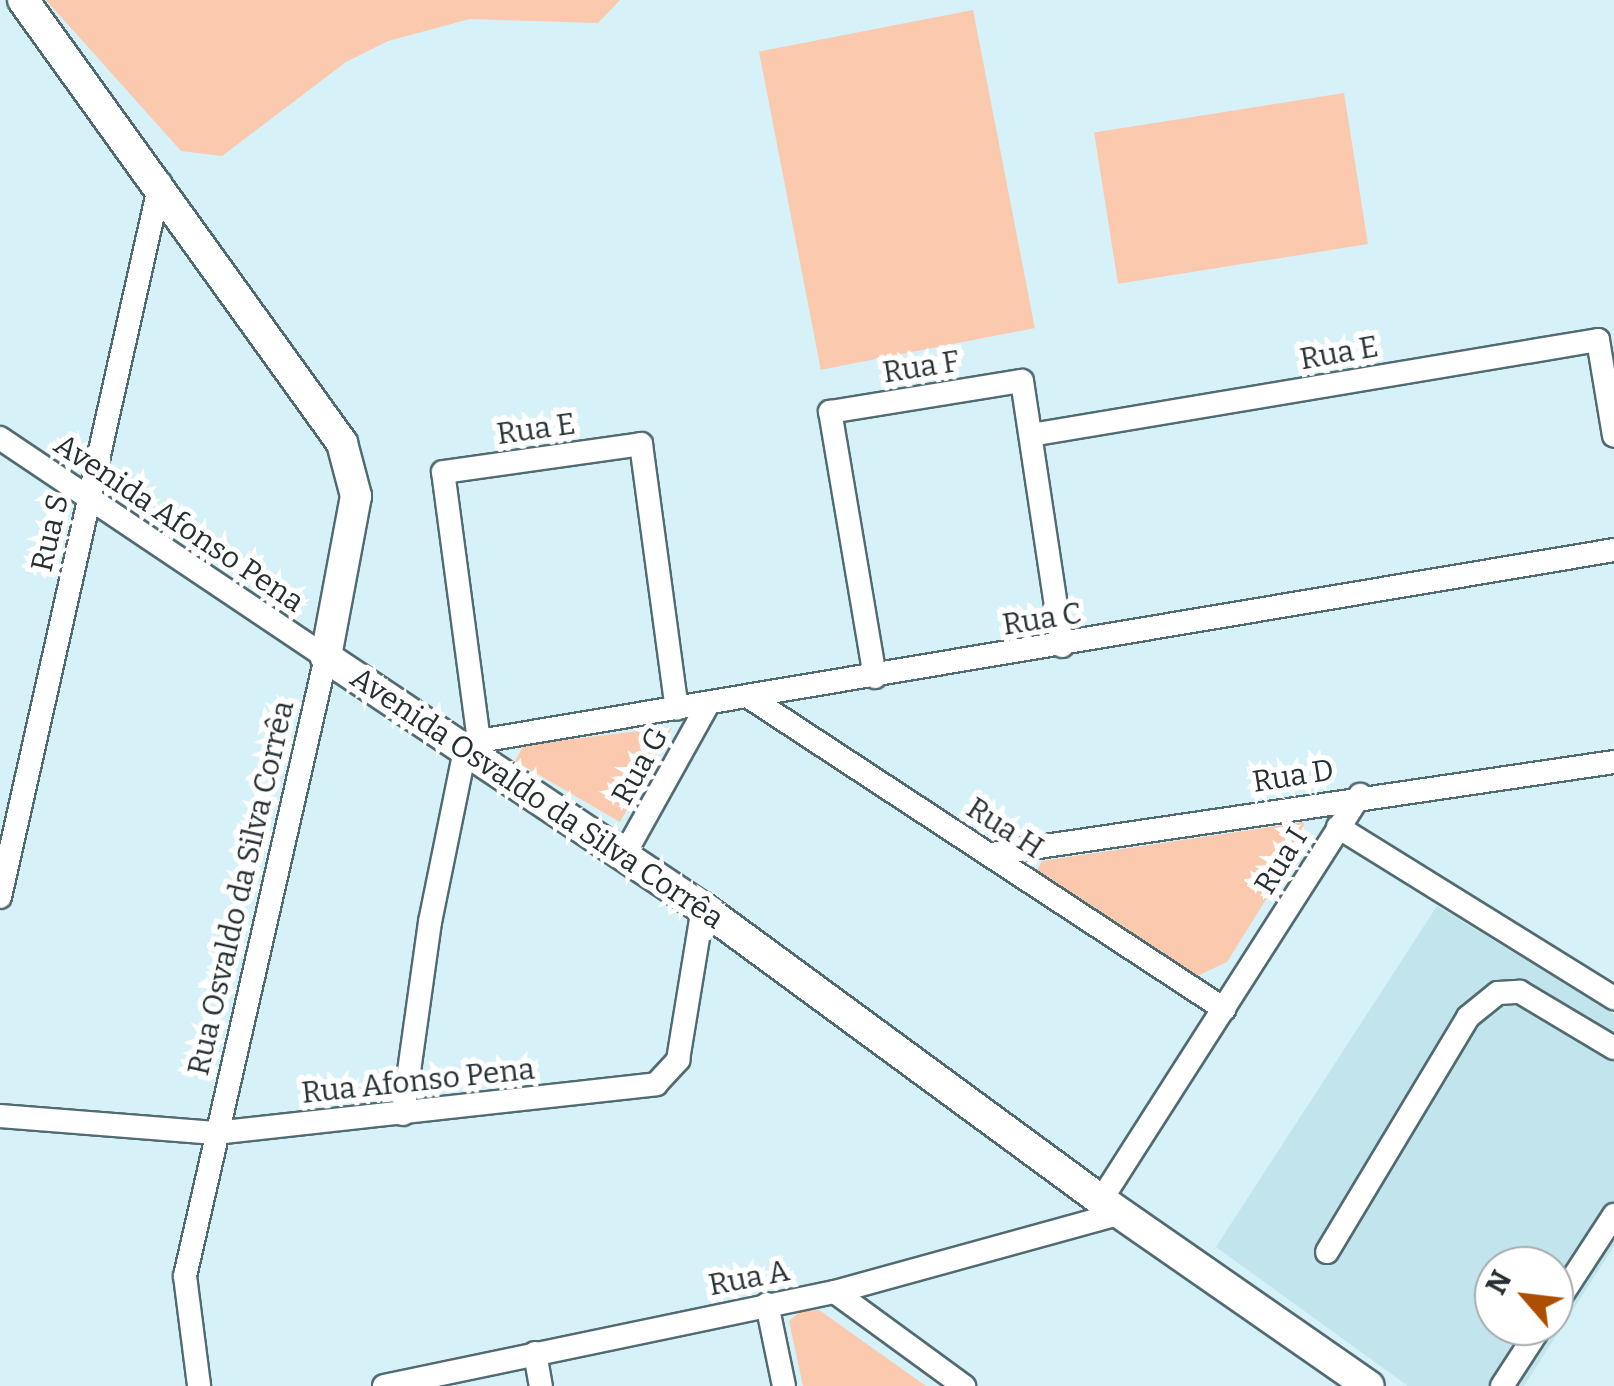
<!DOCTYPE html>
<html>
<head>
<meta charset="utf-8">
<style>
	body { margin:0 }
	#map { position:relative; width:1614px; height:1386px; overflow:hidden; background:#d6f1f8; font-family:Bitter,serif }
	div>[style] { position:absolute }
	.built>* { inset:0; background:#c1e4ed }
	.green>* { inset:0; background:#fbc9ae; transform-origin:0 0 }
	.roads { filter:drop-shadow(2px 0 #526b71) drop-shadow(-2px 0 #526b71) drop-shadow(0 2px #526b71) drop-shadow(0 -2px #526b71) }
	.street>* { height:22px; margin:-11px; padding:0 11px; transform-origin:11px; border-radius:11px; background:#fff }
	.secondary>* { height:30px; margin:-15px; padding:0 15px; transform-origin:15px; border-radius:15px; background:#fff }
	span { translate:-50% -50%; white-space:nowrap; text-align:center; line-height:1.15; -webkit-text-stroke:10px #fff; paint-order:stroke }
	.street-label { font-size:30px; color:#263033 }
	.north { position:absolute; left:1474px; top:1246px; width:100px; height:100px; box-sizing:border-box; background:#fff; border:2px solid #a8acad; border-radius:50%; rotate:298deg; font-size:28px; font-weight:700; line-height:40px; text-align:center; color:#263033 }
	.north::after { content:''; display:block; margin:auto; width:35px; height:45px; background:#ad4e00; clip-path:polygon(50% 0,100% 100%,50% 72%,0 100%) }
</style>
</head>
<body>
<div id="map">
	<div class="built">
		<i style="clip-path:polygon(evenodd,1437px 906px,1614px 1014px,1614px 1246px,1524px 1386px,1408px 1386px,1216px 1247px,1437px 906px,1494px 1266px,1554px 1266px,1554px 1326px,1494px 1326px,1494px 1266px)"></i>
	</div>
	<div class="green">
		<i style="clip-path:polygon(46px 0,620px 0,598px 23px,470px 19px,388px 41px,346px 62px,222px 156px,181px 151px)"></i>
		<i style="left:973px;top:10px;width:324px;height:218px;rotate:79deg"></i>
		<i style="left:1344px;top:93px;width:153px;height:253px;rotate:81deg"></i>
		<i style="clip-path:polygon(672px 727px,620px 822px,515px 761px,524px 745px)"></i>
		<i style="clip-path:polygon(1304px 822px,1303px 840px,1227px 962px,1197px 976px,1037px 870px,1042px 861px)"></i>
		<i style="clip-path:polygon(819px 1310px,926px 1386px,803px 1386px,789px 1321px,801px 1311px)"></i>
	</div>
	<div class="roads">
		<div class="street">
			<i style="left:1031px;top:435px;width:575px;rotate:-9.51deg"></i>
			<i style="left:1598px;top:340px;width:97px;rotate:80.5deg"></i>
			<i style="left:0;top:438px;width:393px;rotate:33.9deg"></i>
			<i style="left:326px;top:657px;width:635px;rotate:102.83deg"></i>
			<i style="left:185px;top:1276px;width:111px;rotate:82.7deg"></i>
			<i style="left:875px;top:677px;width:269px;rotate:-99.6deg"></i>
			<i style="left:830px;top:412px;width:194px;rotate:-9.2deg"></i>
			<i style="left:1022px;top:381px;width:268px;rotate:81.4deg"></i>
			<i style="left:752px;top:699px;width:565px;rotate:33.3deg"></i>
			<i style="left:479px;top:741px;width:271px;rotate:-97.6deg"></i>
			<i style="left:443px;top:472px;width:200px;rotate:-8deg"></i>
			<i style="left:641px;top:444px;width:267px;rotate:82.3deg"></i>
			<i style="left:1338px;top:827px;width:325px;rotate:31.8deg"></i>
			<i style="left:991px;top:854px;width:630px;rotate:-8.4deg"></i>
			<i style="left:623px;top:857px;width:175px;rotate:-60.9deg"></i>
			<i style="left:0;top:897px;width:732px;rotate:-77.37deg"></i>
			<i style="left:403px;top:1114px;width:194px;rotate:-82deg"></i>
			<i style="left:430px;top:922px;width:176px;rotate:-78.5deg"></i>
			<i style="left:465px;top:750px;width:17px;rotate:-33deg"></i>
			<i style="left:479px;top:741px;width:1151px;rotate:-9.55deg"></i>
			<i style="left:0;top:1116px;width:216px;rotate:4.5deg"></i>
			<i style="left:215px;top:1133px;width:444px;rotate:-6.3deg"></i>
			<i style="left:656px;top:1084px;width:33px;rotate:-47deg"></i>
			<i style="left:678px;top:1060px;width:154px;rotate:-80.7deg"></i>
			<i style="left:1101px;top:1200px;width:481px;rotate:-57.4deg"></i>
			<i style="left:1327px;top:1252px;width:274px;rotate:-59deg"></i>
			<i style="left:1468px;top:1017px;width:38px;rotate:-39deg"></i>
			<i style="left:1498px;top:993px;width:22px;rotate:-3deg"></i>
			<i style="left:1520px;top:992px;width:109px;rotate:30.8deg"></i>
			<i style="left:835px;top:1292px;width:160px;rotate:36.1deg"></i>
			<i style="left:767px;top:1304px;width:84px;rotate:78.3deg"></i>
			<i style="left:1554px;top:1307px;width:110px;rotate:-56.9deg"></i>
			<i style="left:535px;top:1353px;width:34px;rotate:80deg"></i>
			<i style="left:384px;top:1386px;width:461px;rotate:-11.8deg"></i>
			<i style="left:835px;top:1292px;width:297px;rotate:-15.4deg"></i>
			<i style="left:1502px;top:1386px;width:72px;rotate:-57deg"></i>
		</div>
		<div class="secondary">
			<i style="left:23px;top:0;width:546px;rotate:54.24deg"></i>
			<i style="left:342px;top:443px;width:55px;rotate:75.2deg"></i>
			<i style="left:356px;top:496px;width:164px;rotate:100.6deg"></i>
			<i style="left:326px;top:657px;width:453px;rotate:33.7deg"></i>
			<i style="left:703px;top:908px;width:494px;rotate:36.3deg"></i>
			<i style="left:1101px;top:1200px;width:326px;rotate:34.8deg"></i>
		</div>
	</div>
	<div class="street-label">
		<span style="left:1339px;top:353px;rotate:-10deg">Rua E</span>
		<span style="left:921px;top:367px;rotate:-9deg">Rua F</span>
		<span style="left:536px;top:429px;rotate:-8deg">Rua E</span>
		<span style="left:179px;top:523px;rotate:34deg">Avenida Afonso Pena</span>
		<span style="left:50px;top:533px;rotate:-77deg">Rua S</span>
		<span style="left:1042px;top:619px;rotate:-9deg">Rua C</span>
		<span style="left:640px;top:766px;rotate:-61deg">Rua G</span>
		<span style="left:1293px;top:776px;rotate:-9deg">Rua D</span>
		<span style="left:537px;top:798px;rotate:34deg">Avenida Osvaldo da Silva Corrêa</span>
		<span style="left:1005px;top:828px;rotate:33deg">Rua H</span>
		<span style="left:1281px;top:861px;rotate:-58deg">Rua I</span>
		<span style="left:241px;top:888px;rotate:-77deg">Rua Osvaldo da Silva Corrêa</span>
		<span style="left:418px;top:1081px;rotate:-6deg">Rua Afonso Pena</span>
		<span style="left:749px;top:1278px;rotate:-11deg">Rua A</span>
	</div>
	<div class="north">N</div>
</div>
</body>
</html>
